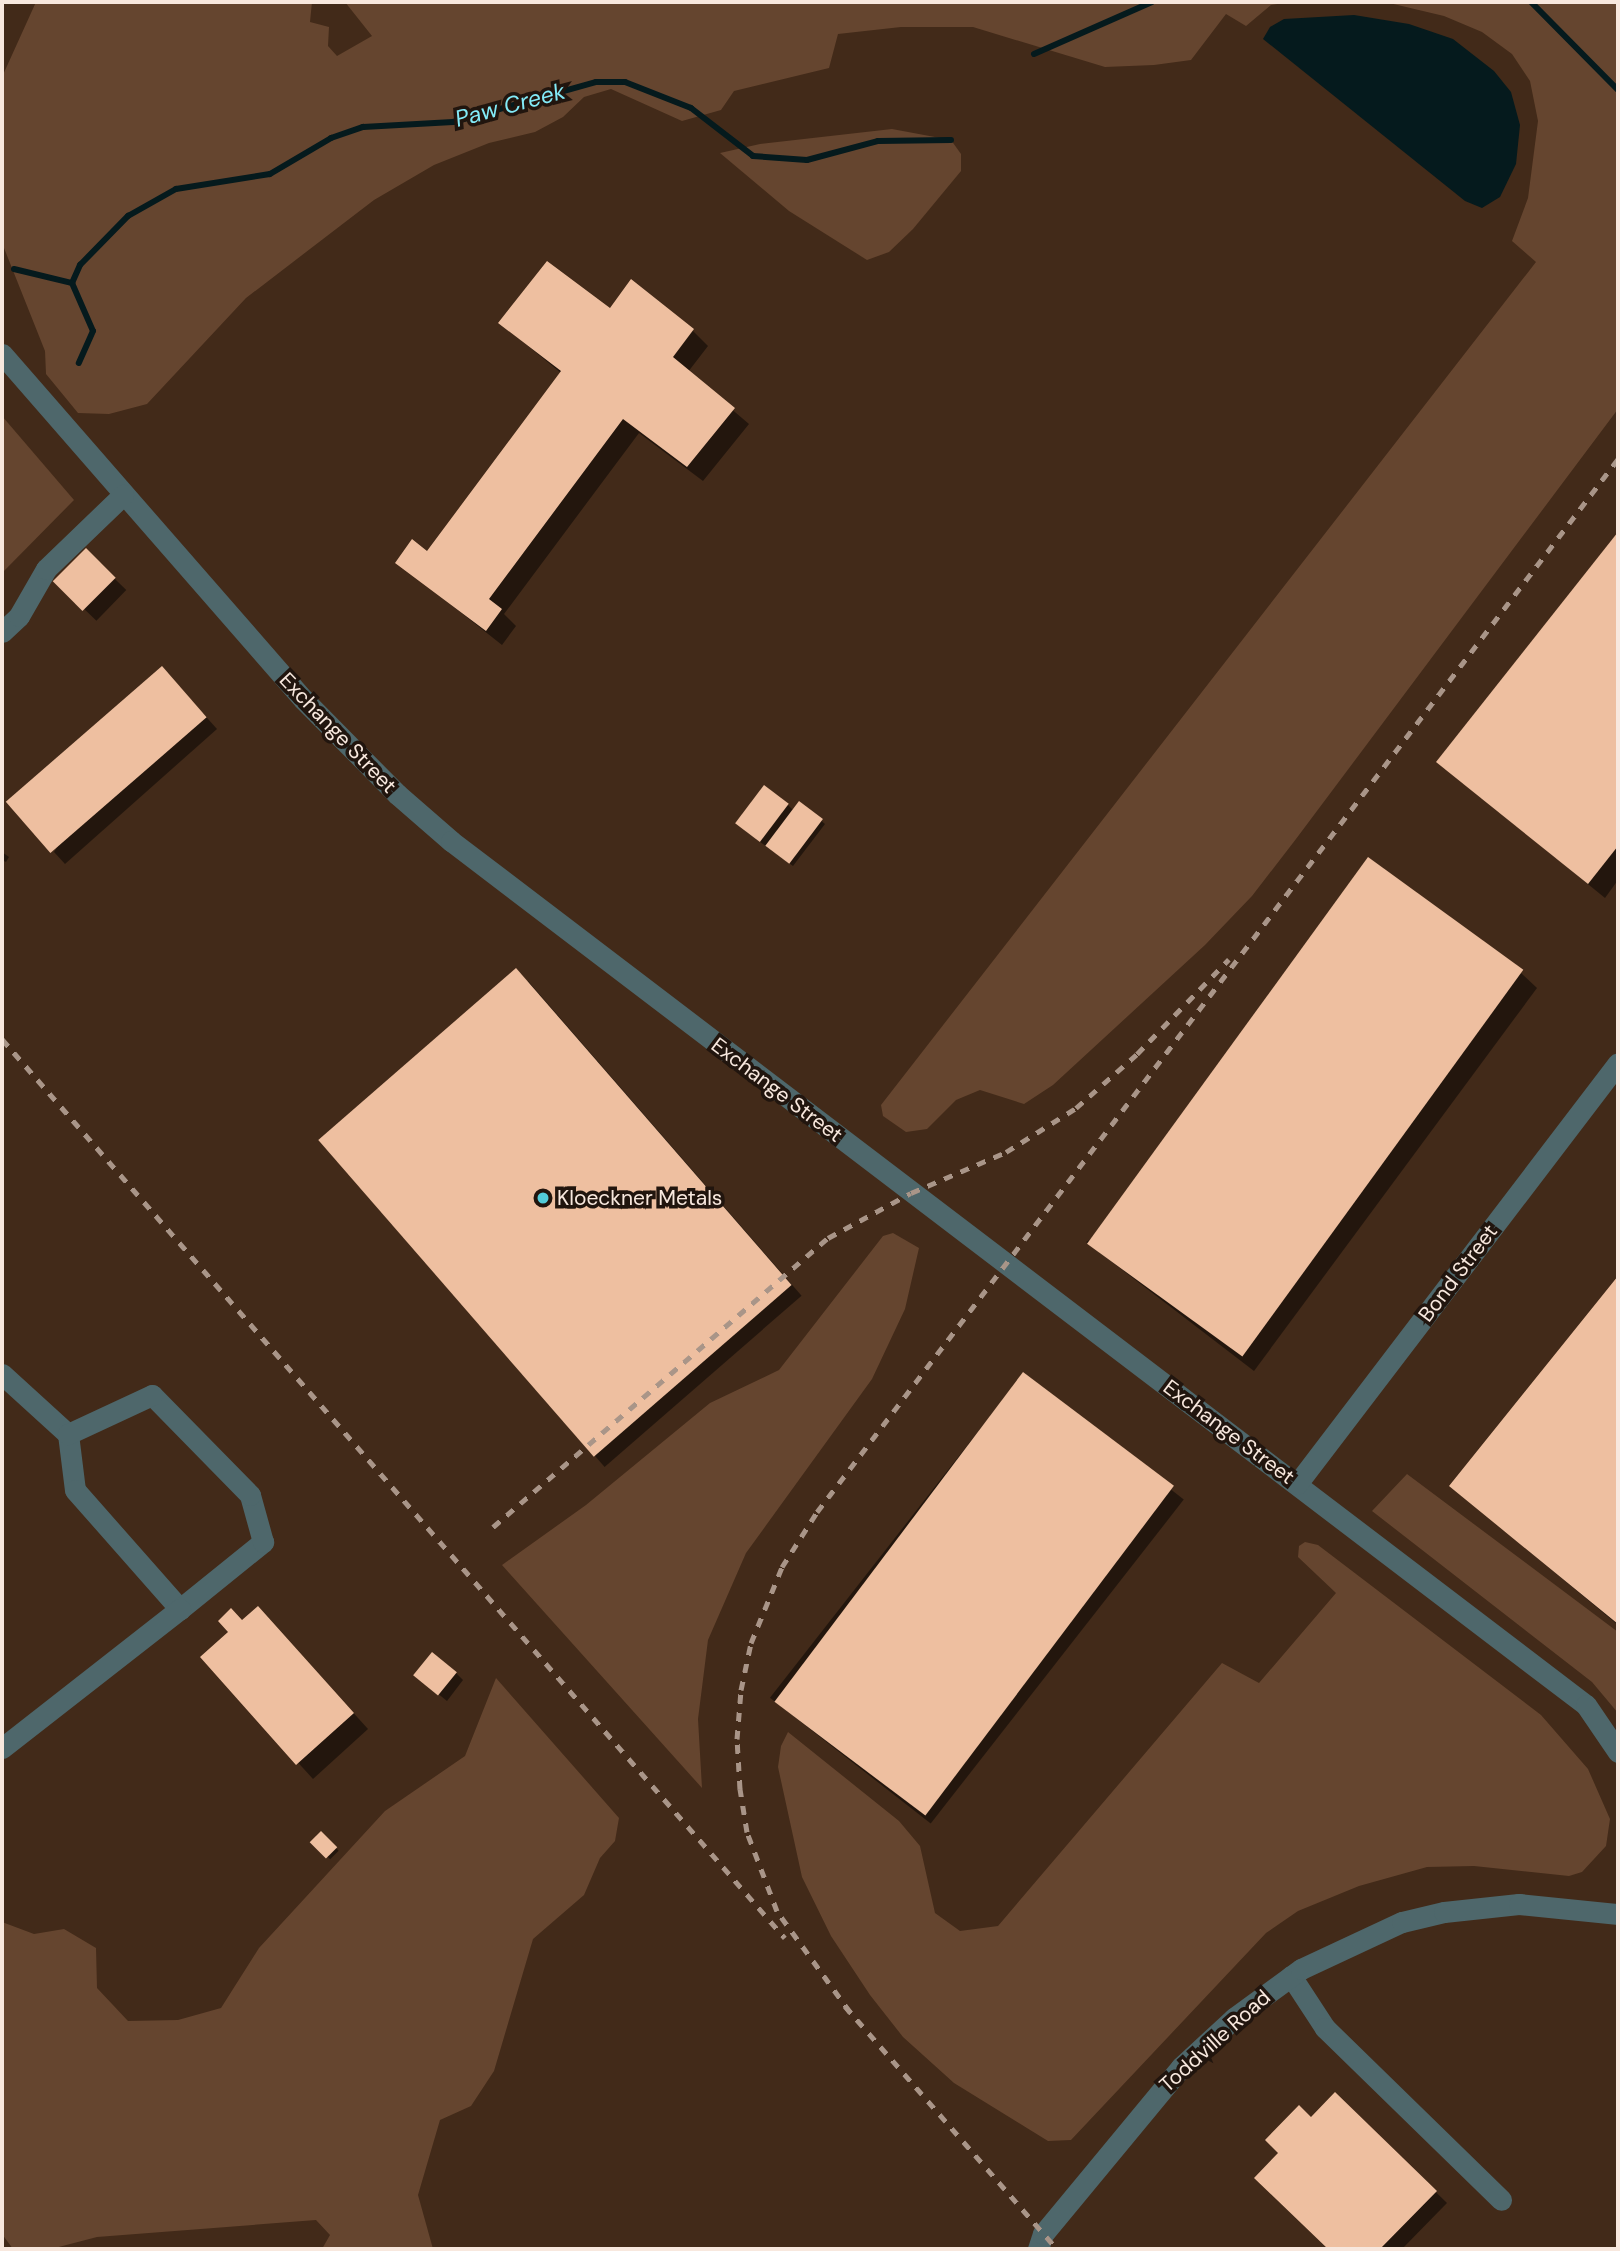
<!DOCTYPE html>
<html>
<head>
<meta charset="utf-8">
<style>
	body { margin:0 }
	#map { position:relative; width:1620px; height:2251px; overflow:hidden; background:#422a19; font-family:"DM Sans",sans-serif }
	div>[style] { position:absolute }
	.green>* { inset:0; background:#65452f }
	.water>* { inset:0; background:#051a1d }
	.shadow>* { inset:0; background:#0007; transform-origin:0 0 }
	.stream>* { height:6px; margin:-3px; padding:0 3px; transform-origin:3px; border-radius:3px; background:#051a1d }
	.building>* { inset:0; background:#eebfa0; transform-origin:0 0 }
	.minor>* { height:21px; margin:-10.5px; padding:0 10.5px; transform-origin:10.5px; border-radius:10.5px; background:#4e676b }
	.rail>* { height:5px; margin-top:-2.5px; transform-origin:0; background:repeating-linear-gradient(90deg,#a99588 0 9px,transparent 0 18px) }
	.dots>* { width:19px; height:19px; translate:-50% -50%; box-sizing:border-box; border:4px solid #21150e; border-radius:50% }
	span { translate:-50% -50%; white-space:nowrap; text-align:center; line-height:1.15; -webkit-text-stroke:7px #21150e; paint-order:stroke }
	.street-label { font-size:21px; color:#f8e8de }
	.poi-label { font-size:21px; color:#f8e8de }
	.left { translate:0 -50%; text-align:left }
	.water-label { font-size:23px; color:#83ebf8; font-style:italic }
	.frame { position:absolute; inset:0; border:4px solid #f8e8de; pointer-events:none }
</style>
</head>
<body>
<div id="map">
	<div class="green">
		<i style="clip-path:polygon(36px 2px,312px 2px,310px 22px,329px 27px,328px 46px,337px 56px,372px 36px,345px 2px,1290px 2px,1271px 5px,1246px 26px,1226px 14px,1191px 60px,1154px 65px,1105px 67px,973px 27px,901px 27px,838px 34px,829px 68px,734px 91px,721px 110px,682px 121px,611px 89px,584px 97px,563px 117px,535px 132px,489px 143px,434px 165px,374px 200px,246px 298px,147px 404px,109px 414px,78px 413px,46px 374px,45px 351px,2px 243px,2px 77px)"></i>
		<i style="clip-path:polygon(1385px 2px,1618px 2px,1618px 409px,1296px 839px,1252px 896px,1205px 945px,1053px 1085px,1024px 1104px,980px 1090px,956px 1100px,927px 1129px,906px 1132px,883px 1116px,881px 1105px,1536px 262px,1512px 241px,1528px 198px,1538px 121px,1530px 81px,1512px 54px,1482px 32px,1444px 16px)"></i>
		<i style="clip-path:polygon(892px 129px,951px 140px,961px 154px,961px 171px,913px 229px,889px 252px,867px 260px,789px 211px,720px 153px,760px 144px)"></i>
		<i style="clip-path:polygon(2px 416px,74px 500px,2px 573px)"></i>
		<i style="clip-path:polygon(893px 1233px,919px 1248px,905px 1309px,872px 1379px,746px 1553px,708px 1640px,698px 1719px,702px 1788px,502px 1565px,586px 1505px,710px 1403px,779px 1370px,883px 1236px)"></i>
		<i style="clip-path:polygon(1407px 1474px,1618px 1632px,1618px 1713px,1592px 1682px,1372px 1511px)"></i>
		<i style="clip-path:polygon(1305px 1542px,1318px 1545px,1541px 1715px,1588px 1769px,1610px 1819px,1606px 1846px,1582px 1872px,1569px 1876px,1474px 1866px,1427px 1867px,1359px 1886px,1298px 1911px,1266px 1933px,1071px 2140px,1048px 2141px,954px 2083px,903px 2037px,870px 1995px,831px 1936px,802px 1877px,778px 1767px,781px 1746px,788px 1732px,899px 1821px,920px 1846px,935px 1913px,960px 1931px,998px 1926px,1222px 1663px,1259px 1683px,1336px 1593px,1298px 1557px,1299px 1546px)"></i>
		<i style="clip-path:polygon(496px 1678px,619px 1818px,615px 1841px,600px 1858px,584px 1895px,533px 1939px,494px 2071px,471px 2106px,440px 2120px,418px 2195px,433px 2249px,322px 2249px,330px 2235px,316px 2220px,97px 2237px,51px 2249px,13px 2249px,2px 2234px,2px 1922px,34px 1934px,64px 1929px,96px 1948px,97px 1988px,128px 2021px,178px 2020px,221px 2008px,259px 1948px,385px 1811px,465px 1756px)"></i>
	</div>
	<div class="water">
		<i style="clip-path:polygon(1354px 15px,1409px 24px,1453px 39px,1494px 71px,1511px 92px,1520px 125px,1516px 164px,1500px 197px,1482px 208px,1465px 201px,1263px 39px,1270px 27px,1284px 19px)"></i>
	</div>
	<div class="shadow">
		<i style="clip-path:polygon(610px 311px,692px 330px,708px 346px,688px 372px,749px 424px,703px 481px,639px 433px,504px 614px,516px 626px,502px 645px,397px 562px,427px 553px,561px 373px,500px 323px)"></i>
		<i style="clip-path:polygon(1618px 535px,1618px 880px,1605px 898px,1438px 762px)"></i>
		<i style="left:86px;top:551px;width:56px;height:43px;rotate:44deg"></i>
		<i style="clip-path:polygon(173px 680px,217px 729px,65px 864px,54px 852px)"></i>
		<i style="clip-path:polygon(800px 803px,825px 824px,793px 866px,744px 830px,788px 805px,794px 811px)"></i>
		<i style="clip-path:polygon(2px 852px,9px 857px,6px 862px,2px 860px)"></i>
		<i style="clip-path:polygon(1521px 973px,1537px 988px,1254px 1371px,1086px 1242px)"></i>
		<i style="left:528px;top:981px;width:417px;height:261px;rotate:49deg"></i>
		<i style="clip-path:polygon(1618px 1279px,1618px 1625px,1451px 1486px)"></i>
		<i style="left:1023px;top:1374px;width:204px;height:411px;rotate:38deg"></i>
		<i style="clip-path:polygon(243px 1622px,273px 1624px,368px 1729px,313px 1779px,202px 1657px)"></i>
		<i style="clip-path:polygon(456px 1673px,463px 1680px,447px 1701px,416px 1676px)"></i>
		<i style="left:321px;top:1833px;width:25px;height:12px;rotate:45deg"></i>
		<i style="clip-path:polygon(1336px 2095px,1447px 2203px,1402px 2249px,1330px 2249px,1257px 2178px)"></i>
	</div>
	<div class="stream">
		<i style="left:1531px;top:2px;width:124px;rotate:45.3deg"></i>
		<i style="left:1034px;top:54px;width:129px;rotate:-23.8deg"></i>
		<i style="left:14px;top:269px;width:60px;rotate:13.6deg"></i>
		<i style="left:72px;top:283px;width:20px;rotate:-66deg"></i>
		<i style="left:80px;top:265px;width:69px;rotate:-45.6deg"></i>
		<i style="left:128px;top:216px;width:55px;rotate:-29.4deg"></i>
		<i style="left:176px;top:189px;width:95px;rotate:-9.1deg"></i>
		<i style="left:270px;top:174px;width:71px;rotate:-30.5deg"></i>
		<i style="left:331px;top:138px;width:34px;rotate:-19deg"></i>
		<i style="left:363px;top:127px;width:90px;rotate:-3.2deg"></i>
		<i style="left:453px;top:122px;width:148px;rotate:-15.6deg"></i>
		<i style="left:596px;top:82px;width:29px"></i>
		<i style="left:625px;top:82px;width:71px;rotate:21.5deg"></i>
		<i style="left:691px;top:108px;width:78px;rotate:37.7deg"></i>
		<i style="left:753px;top:156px;width:54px;rotate:4.2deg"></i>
		<i style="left:807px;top:160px;width:73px;rotate:-15deg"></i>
		<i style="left:878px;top:141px;width:73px;rotate:-0.8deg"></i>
		<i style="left:72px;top:283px;width:52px;rotate:66.4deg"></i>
		<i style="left:93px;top:331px;width:35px;rotate:114deg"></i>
	</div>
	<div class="building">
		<i style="clip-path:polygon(547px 261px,610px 308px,631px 279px,694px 329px,673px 357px,735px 408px,687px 467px,623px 419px,489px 599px,502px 609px,486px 631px,395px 563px,412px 539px,427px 551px,561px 371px,498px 323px)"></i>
		<i style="clip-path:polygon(1618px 532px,1618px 846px,1588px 884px,1436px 762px)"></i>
		<i style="left:86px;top:548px;width:42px;height:47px;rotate:45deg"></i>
		<i style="left:162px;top:666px;width:68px;height:207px;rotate:49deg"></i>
		<i style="left:764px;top:785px;width:31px;height:48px;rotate:37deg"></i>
		<i style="left:799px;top:801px;width:30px;height:56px;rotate:37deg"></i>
		<i style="left:1368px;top:857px;width:192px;height:478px;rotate:36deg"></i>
		<i style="left:516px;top:968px;width:420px;height:262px;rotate:49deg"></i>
		<i style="clip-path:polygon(1618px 1276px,1617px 1583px,1618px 1624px,1449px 1486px)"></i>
		<i style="left:1023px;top:1372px;width:189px;height:413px;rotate:37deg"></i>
		<i style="clip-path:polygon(258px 1606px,354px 1713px,296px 1765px,200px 1657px,228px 1632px,218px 1621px,231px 1608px,242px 1620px)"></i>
		<i style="left:432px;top:1652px;width:32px;height:30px;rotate:39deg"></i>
		<i style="left:321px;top:1831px;width:23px;height:16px;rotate:45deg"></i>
		<i style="clip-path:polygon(1335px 2092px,1437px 2191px,1380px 2249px,1328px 2249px,1254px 2178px,1278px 2153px,1265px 2140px,1299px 2105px,1311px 2117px)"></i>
	</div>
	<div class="minor">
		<i style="left:2px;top:354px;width:458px;rotate:48.9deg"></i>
		<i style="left:303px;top:699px;width:134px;rotate:45.3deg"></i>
		<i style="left:397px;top:794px;width:72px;rotate:41deg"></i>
		<i style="left:451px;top:841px;width:1426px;rotate:37.28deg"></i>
		<i style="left:1586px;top:1705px;width:57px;rotate:55.8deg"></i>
		<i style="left:2px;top:632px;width:23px;rotate:-43deg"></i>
		<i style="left:19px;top:616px;width:54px;rotate:-60.1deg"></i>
		<i style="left:46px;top:569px;width:107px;rotate:-43.9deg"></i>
		<i style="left:2px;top:1374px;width:89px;rotate:42.3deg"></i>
		<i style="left:68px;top:1434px;width:56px;rotate:82.9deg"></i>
		<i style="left:75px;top:1490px;width:159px;rotate:48.6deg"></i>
		<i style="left:180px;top:1609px;width:107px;rotate:-38.9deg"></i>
		<i style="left:263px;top:1542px;width:49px;rotate:-105.5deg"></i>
		<i style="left:250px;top:1495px;width:140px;rotate:-134.4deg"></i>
		<i style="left:152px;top:1395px;width:93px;rotate:155.1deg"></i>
		<i style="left:1297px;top:1484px;width:529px;rotate:-52.68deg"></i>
		<i style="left:2px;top:1748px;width:226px;rotate:-38deg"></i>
		<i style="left:1291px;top:1976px;width:62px;rotate:56.8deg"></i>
		<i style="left:1325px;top:2028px;width:246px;rotate:44.3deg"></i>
		<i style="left:1038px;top:2249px;width:16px;rotate:-72deg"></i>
		<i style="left:1043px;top:2234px;width:217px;rotate:-50.4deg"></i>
		<i style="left:1181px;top:2067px;width:72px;rotate:-42.8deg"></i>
		<i style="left:1234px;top:2018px;width:83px;rotate:-36.2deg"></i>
		<i style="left:1301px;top:1969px;width:111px;rotate:-25deg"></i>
		<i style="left:1402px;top:1922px;width:43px;rotate:-13.4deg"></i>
		<i style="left:1444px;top:1912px;width:75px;rotate:-6.1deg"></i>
		<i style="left:1519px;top:1904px;width:100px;rotate:5.8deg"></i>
	</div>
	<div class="rail">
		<i style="left:2px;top:1039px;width:1192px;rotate:48.95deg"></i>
		<i style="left:493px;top:1527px;width:442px;rotate:-40.8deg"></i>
		<i style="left:828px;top:1238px;width:94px;rotate:-28.5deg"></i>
		<i style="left:911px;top:1193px;width:103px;rotate:-23.3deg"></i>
		<i style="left:1006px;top:1152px;width:83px;rotate:-32.2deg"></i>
		<i style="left:1076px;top:1108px;width:81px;rotate:-41.5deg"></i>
		<i style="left:1137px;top:1054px;width:132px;rotate:-45.9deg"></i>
		<i style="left:845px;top:2006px;width:322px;rotate:48.9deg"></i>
		<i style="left:850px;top:2012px;width:125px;rotate:-125.9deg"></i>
		<i style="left:777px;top:1911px;width:85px;rotate:-110.8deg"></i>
		<i style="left:747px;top:1832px;width:44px;rotate:-99.2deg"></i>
		<i style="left:740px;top:1789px;width:50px;rotate:-93.4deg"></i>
		<i style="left:737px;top:1739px;width:49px;rotate:-85.3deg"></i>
		<i style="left:741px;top:1690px;width:48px;rotate:-78deg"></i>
		<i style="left:751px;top:1643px;width:82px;rotate:-67.8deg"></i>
		<i style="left:782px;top:1567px;width:65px;rotate:-57.5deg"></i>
		<i style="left:817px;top:1512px;width:1323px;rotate:-52.74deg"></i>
	</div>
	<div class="dots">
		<i style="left:543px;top:1198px;background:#52cbd9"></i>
	</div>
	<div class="street-label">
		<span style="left:338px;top:733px;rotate:46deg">Exchange Street</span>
		<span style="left:777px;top:1090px;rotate:37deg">Exchange Street</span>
		<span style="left:1458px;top:1273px;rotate:-53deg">Bond Street</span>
		<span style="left:1229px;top:1432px;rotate:37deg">Exchange Street</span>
		<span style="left:1215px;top:2041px;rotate:-42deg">Toddville Road</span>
	</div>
	<div class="poi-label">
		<span class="left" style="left:557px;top:1198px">Kloeckner Metals</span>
	</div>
	<div class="water-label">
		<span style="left:510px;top:105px;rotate:-15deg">Paw Creek</span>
	</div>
	<div class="frame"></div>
</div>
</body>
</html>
